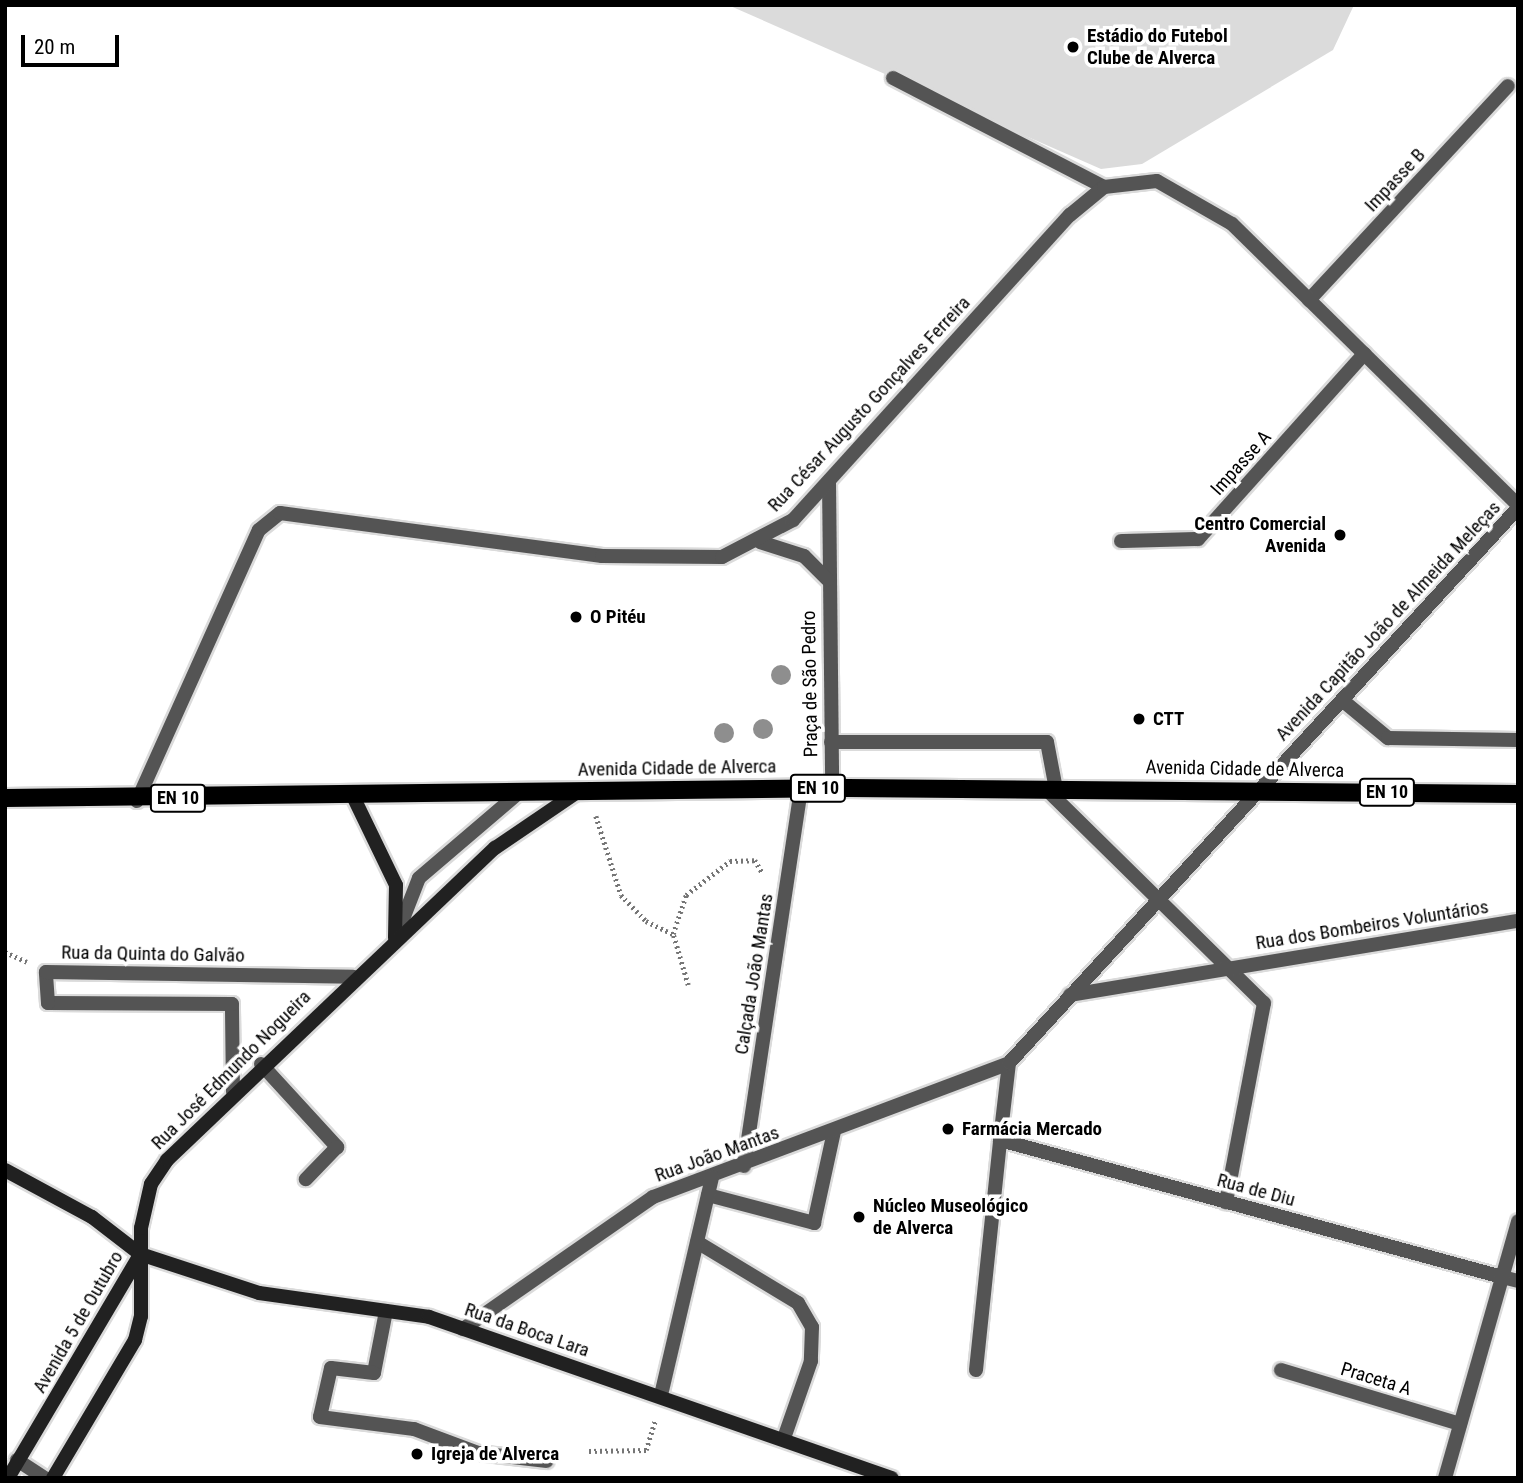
<!DOCTYPE html>
<html>
<head>
<meta charset="utf-8">
<style>
	body { margin:0 }
	#map { position:relative; width:1523px; height:1483px; overflow:hidden; background:#fff; font-family:"Roboto Condensed",sans-serif }
	div>[style] { position:absolute }
	.green>* { inset:0; background:#dbdbdb }
	.path>* { height:4.5px; margin-top:-2.25px; transform-origin:0; background:repeating-linear-gradient(90deg,#767676 0 2px,transparent 0 5.5px) }
	.roads { filter:drop-shadow(2px 0 #dbdbdb) drop-shadow(-2px 0 #dbdbdb) drop-shadow(0 2px #dbdbdb) drop-shadow(0 -2px #dbdbdb) }
	.lane>* { height:14px; margin:-7px; padding:0 7px; transform-origin:7px; border-radius:7px; background:#545454 }
	.street>* { height:14px; margin:-7px; padding:0 7px; transform-origin:7px; border-radius:7px; background:#545454 }
	.secondary>* { height:14px; margin:-7px; padding:0 7px; transform-origin:7px; border-radius:7px; background:#212121 }
	.primary>* { height:18px; margin:-9px; padding:0 9px; transform-origin:9px; border-radius:9px; background:#000 }
	.trees>* { width:20px; height:20px; margin:-10px; border-radius:50%; background:#8e8e8e }
	.dots>* { width:19px; height:19px; translate:-50% -50%; box-sizing:border-box; border:4px solid #fff; border-radius:50% }
	span { translate:-50% -50%; white-space:nowrap; text-align:center; line-height:1.15; -webkit-text-stroke:7px #fff; paint-order:stroke }
	.shield-label span { padding:2px 5px; background:#fff; border:2px solid; border-radius:5px; -webkit-text-stroke-width:0 }
	.shield-label { font-size:18px; color:#000; font-weight:700 }
	.poi-label { font-size:19px; color:#000; font-weight:700 }
	.left { translate:0 -50%; text-align:left }
	.right { translate:-100% -50%; text-align:right }
	.street-label { font-size:19px; color:#000 }
	.frame { position:absolute; inset:0; border:7px solid #000; pointer-events:none }
	.scale { position:absolute; left:21px; top:35px; width:98px; height:32px; box-sizing:border-box; border:4px solid #000; border-top:0; padding-left:9px; font-size:21px; line-height:24px; white-space:nowrap; color:#000; -webkit-text-stroke:5px #fff; paint-order:stroke }
</style>
</head>
<body>
<div id="map">
	<div class="green">
		<i style="clip-path:polygon(728px 5px,1354px 5px,1333px 50px,1142px 164px,1101px 169px)"></i>
	</div>
	<div class="path">
		<i style="left:596px;top:816px;width:83px;rotate:72.4deg"></i>
		<i style="left:621px;top:895px;width:36px;rotate:46deg"></i>
		<i style="left:646px;top:921px;width:30px;rotate:26deg"></i>
		<i style="left:5px;top:952px;width:24px;rotate:24deg"></i>
		<i style="left:688px;top:985px;width:53px;rotate:-106.4deg"></i>
		<i style="left:673px;top:934px;width:41px;rotate:-71.6deg"></i>
		<i style="left:686px;top:895px;width:56px;rotate:-37.7deg"></i>
		<i style="left:730px;top:861px;width:25px;rotate:-2deg"></i>
		<i style="left:755px;top:860px;width:16px;rotate:60deg"></i>
		<i style="left:589px;top:1451px;width:57px;rotate:-1deg"></i>
		<i style="left:646px;top:1450px;width:31px;rotate:-73deg"></i>
	</div>
	<div class="roads">
		<div class="lane">
			<i style="left:831px;top:742px;width:216px"></i>
			<i style="left:1047px;top:742px;width:48px;rotate:79.2deg"></i>
			<i style="left:396px;top:937px;width:63px;rotate:-68.7deg"></i>
			<i style="left:419px;top:878px;width:134px;rotate:-40.5deg"></i>
			<i style="left:261px;top:1064px;width:113px;rotate:47.5deg"></i>
			<i style="left:337px;top:1147px;width:45px;rotate:134.1deg"></i>
			<i style="left:1502px;top:1277px;width:16px;rotate:14deg"></i>
			<i style="left:976px;top:1370px;width:231px;rotate:-84deg"></i>
		</div>
		<div class="street">
			<i style="left:893px;top:78px;width:237px;rotate:27.3deg"></i>
			<i style="left:1309px;top:300px;width:292px;rotate:-47.1deg"></i>
			<i style="left:829px;top:481px;width:307px;rotate:89.4deg"></i>
			<i style="left:1121px;top:541px;width:77px;rotate:-1.5deg"></i>
			<i style="left:1198px;top:539px;width:249px;rotate:-48.1deg"></i>
			<i style="left:760px;top:542px;width:46px;rotate:17.7deg"></i>
			<i style="left:804px;top:556px;width:33px;rotate:45deg"></i>
			<i style="left:1342px;top:700px;width:60px;rotate:39.6deg"></i>
			<i style="left:1388px;top:738px;width:130px;rotate:0.9deg"></i>
			<i style="left:1045px;top:788px;width:307px;rotate:44.5deg"></i>
			<i style="left:1264px;top:1003px;width:203px;rotate:100.8deg"></i>
			<i style="left:137px;top:801px;width:297px;rotate:-65.8deg"></i>
			<i style="left:259px;top:530px;width:27px;rotate:-39deg"></i>
			<i style="left:280px;top:513px;width:325px;rotate:7.6deg"></i>
			<i style="left:602px;top:556px;width:120px;rotate:0.5deg"></i>
			<i style="left:722px;top:557px;width:80px;rotate:-27.5deg"></i>
			<i style="left:793px;top:520px;width:412px;rotate:-47.8deg"></i>
			<i style="left:1070px;top:215px;width:44px;rotate:-39.5deg"></i>
			<i style="left:1104px;top:187px;width:53px;rotate:-6.5deg"></i>
			<i style="left:1157px;top:181px;width:86px;rotate:29.8deg"></i>
			<i style="left:1232px;top:224px;width:401px;rotate:44.5deg"></i>
			<i style="left:1070px;top:995px;width:454px;rotate:-9.4deg"></i>
			<i style="left:1009px;top:1063px;width:78px;rotate:96.7deg"></i>
			<i style="left:1000px;top:1140px;width:520px;rotate:15.26deg"></i>
			<i style="left:233px;top:1092px;width:88px;rotate:-90.7deg"></i>
			<i style="left:232px;top:1004px;width:184px;rotate:-179.7deg"></i>
			<i style="left:48px;top:1003px;width:31px;rotate:-94deg"></i>
			<i style="left:46px;top:972px;width:307px;rotate:0.9deg"></i>
			<i style="left:744px;top:1166px;width:382px;rotate:-81.4deg"></i>
			<i style="left:708px;top:1195px;width:110px;rotate:14.8deg"></i>
			<i style="left:814px;top:1223px;width:94px;rotate:-77.7deg"></i>
			<i style="left:697px;top:1242px;width:118px;rotate:31.1deg"></i>
			<i style="left:798px;top:1303px;width:28px;rotate:60deg"></i>
			<i style="left:812px;top:1327px;width:34px;rotate:92deg"></i>
			<i style="left:811px;top:1361px;width:82px;rotate:109.3deg"></i>
			<i style="left:386px;top:1311px;width:63px;rotate:101deg"></i>
			<i style="left:374px;top:1373px;width:43px;rotate:-173.4deg"></i>
			<i style="left:331px;top:1368px;width:50px;rotate:102.7deg"></i>
			<i style="left:320px;top:1417px;width:95px;rotate:7.3deg"></i>
			<i style="left:414px;top:1429px;width:68px;rotate:20.6deg"></i>
			<i style="left:478px;top:1453px;width:69px;rotate:6.6deg"></i>
			<i style="left:463px;top:1329px;width:231px;rotate:-34.8deg"></i>
			<i style="left:653px;top:1197px;width:380px;rotate:-20.6deg"></i>
			<i style="left:1009px;top:1063px;width:753px;rotate:-47.48deg"></i>
			<i style="left:1281px;top:1370px;width:187px;rotate:16.8deg"></i>
			<i style="left:661px;top:1395px;width:224px;rotate:-76.8deg"></i>
			<i style="left:17px;top:1460px;width:33px;rotate:33deg"></i>
			<i style="left:1445px;top:1478px;width:267px;rotate:-74.1deg"></i>
		</div>
		<div class="secondary">
			<i style="left:351px;top:792px;width:103px;rotate:64.2deg"></i>
			<i style="left:396px;top:885px;width:53px;rotate:91.1deg"></i>
			<i style="left:5px;top:1170px;width:99px;rotate:28.4deg"></i>
			<i style="left:92px;top:1217px;width:61px;rotate:37.6deg"></i>
			<i style="left:140px;top:1254px;width:125px;rotate:18.1deg"></i>
			<i style="left:259px;top:1293px;width:172px;rotate:8deg"></i>
			<i style="left:429px;top:1317px;width:490px;rotate:19.2deg"></i>
			<i style="left:8px;top:1478px;width:256px;rotate:-59.4deg"></i>
			<i style="left:53px;top:1478px;width:161px;rotate:-59.3deg"></i>
			<i style="left:135px;top:1340px;width:25px;rotate:-76deg"></i>
			<i style="left:141px;top:1316px;width:88px;rotate:-90deg"></i>
			<i style="left:141px;top:1228px;width:45px;rotate:-77.2deg"></i>
			<i style="left:151px;top:1184px;width:29px;rotate:-56deg"></i>
			<i style="left:167px;top:1160px;width:453px;rotate:-43.6deg"></i>
			<i style="left:495px;top:848px;width:102px;rotate:-34.2deg"></i>
		</div>
		<div class="primary">
			<i style="left:5px;top:798px;width:843px;rotate:-0.68deg"></i>
			<i style="left:848px;top:788px;width:670px;rotate:0.51deg"></i>
		</div>
	</div>
	<div class="trees">
		<i style="left:781px;top:675px"></i>
		<i style="left:763px;top:729px"></i>
		<i style="left:724px;top:733px"></i>
	</div>
	<div class="dots">
		<i style="left:1073px;top:47px;background:#000"></i>
		<i style="left:1340px;top:535px;background:#000"></i>
		<i style="left:576px;top:617px;background:#000"></i>
		<i style="left:1139px;top:719px;background:#000"></i>
		<i style="left:948px;top:1129px;background:#000"></i>
		<i style="left:859px;top:1217px;background:#000"></i>
		<i style="left:417px;top:1454px;background:#000"></i>
	</div>
	<div class="shield-label">
		<span style="left:818px;top:788px">EN 10</span>
		<span style="left:1387px;top:792px">EN 10</span>
		<span style="left:178px;top:798px">EN 10</span>
	</div>
	<div class="poi-label">
		<span class="left" style="left:1087px;top:47px">Estádio do Futebol<br>Clube de Alverca</span>
		<span class="right" style="left:1326px;top:535px">Centro Comercial<br>Avenida</span>
		<span class="left" style="left:590px;top:617px">O Pitéu</span>
		<span class="left" style="left:1153px;top:719px">CTT</span>
		<span class="left" style="left:962px;top:1129px">Farmácia Mercado</span>
		<span class="left" style="left:873px;top:1217px">Núcleo Museológico<br>de Alverca</span>
		<span class="left" style="left:431px;top:1454px">Igreja de Alverca</span>
	</div>
	<div class="street-label">
		<span style="left:1395px;top:180px;rotate:-47deg">Impasse B</span>
		<span style="left:869px;top:404px;rotate:-47deg">Rua César Augusto Gonçalves Ferreira</span>
		<span style="left:1241px;top:463px;rotate:-48deg">Impasse A</span>
		<span style="left:1388px;top:621px;rotate:-47deg">Avenida Capitão João de Almeida Meleças</span>
		<span style="left:810px;top:684px;rotate:-91deg">Praça de São Pedro</span>
		<span style="left:677px;top:768px;rotate:-1deg">Avenida Cidade de Alverca</span>
		<span style="left:1245px;top:769px;rotate:1deg">Avenida Cidade de Alverca</span>
		<span style="left:1372px;top:925px;rotate:-9deg">Rua dos Bombeiros Voluntários</span>
		<span style="left:153px;top:954px;rotate:1deg">Rua da Quinta do Galvão</span>
		<span style="left:754px;top:974px;rotate:-81deg">Calçada João Mantas</span>
		<span style="left:231px;top:1070px;rotate:-45deg">Rua José Edmundo Nogueira</span>
		<span style="left:717px;top:1154px;rotate:-20deg">Rua João Mantas</span>
		<span style="left:1256px;top:1190px;rotate:15deg">Rua de Diu</span>
		<span style="left:78px;top:1322px;rotate:-60deg">Avenida 5 de Outubro</span>
		<span style="left:527px;top:1330px;rotate:19deg">Rua da Boca Lara</span>
		<span style="left:1376px;top:1379px;rotate:17deg">Praceta A</span>
	</div>
	<div class="frame"></div>
	<div class="scale">20 m</div>
</div>
</body>
</html>
